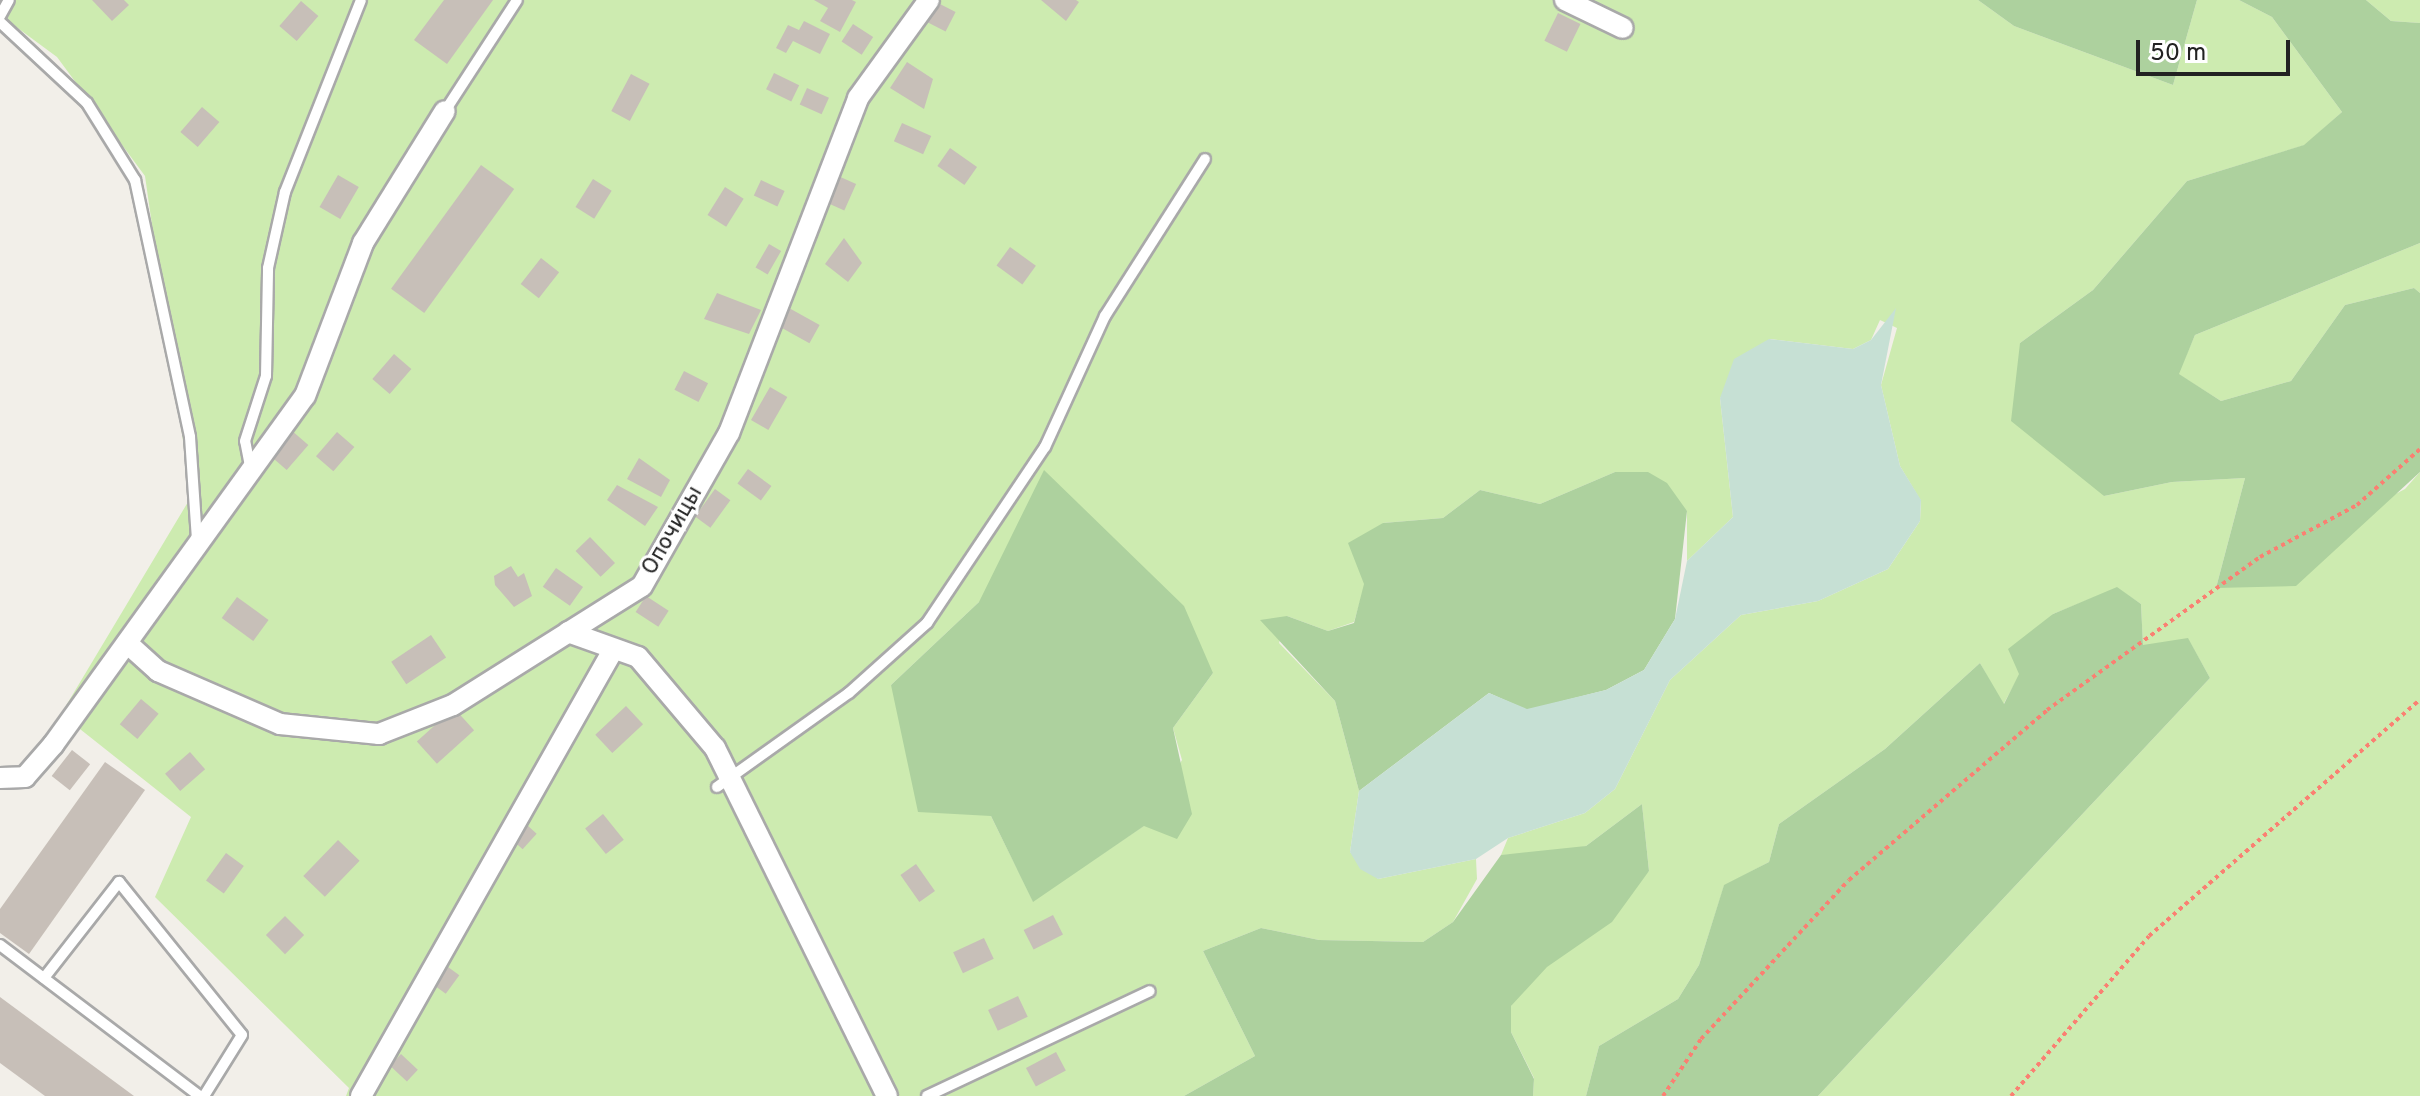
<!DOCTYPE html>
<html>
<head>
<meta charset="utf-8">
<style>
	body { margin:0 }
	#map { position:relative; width:2420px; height:1096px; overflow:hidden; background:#f2efe9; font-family:Overpass,sans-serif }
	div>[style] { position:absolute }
	.grass>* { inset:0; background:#cdebb0 }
	.forest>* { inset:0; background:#add19e }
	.wetland>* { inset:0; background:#c6e0d4 }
	.building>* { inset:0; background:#c7bfb8; transform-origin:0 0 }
	.path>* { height:4px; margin-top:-2px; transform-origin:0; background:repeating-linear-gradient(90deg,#fa8072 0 4px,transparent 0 8px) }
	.roads { filter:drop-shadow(2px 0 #a9a9a9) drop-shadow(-2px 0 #a9a9a9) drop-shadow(0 2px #a9a9a9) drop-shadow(0 -2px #a9a9a9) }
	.lane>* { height:10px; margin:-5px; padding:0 5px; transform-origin:5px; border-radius:5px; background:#fff }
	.street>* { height:20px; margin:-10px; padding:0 10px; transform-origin:10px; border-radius:10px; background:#fff }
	span { translate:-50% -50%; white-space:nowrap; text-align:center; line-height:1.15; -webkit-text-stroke:6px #fff; paint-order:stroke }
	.street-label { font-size:22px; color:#222 }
	.scale { position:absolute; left:2136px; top:40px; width:154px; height:36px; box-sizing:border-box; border:4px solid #222; border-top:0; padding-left:10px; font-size:24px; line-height:28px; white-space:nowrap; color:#222; -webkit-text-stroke:6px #fff; paint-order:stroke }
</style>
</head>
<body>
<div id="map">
	<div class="grass">
		<i style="clip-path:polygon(evenodd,0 0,1978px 0,2014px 26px,2173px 85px,2197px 0,2239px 0,2272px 17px,2342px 112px,2305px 145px,2187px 181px,2093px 290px,2020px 343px,2104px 496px,2172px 482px,2245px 478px,2216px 588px,2405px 489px,2420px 472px,2420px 1096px,1818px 1096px,2210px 678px,2188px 639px,2143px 646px,2141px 604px,2117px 588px,2053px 614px,2003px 705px,1980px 663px,1885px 749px,1779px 824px,1769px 862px,1724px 886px,1699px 965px,1678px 999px,1599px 1046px,1586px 1096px,1533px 1096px,1534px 1078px,1511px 1032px,1511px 1006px,1516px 993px,1649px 871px,1642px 804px,1586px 846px,1563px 853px,1501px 855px,1508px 838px,1585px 813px,1615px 789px,1670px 680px,1741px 615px,1818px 601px,1888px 569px,1920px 521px,1921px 501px,1900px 466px,1881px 385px,1897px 328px,1880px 320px,1871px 340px,1853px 349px,1770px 339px,1720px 398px,1733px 517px,1687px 561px,1687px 511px,1615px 472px,1540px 504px,1480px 490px,1443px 518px,1383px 523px,1354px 622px,1328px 631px,1287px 616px,1279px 643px,1335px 701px,1359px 791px,1350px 852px,1378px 879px,1476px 859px,1477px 879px,1453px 922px,1423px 942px,1319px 940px,1261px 928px,1203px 951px,1255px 1056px,1184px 1096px,346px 1096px,349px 1088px,155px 897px,191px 817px,61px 714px,191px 497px,145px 176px,57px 57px,0 15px,0 0,979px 602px,1213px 673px,1173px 728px,1182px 760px,1145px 825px,1033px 901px,991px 816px,891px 685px,979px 602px)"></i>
		<i style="clip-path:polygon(2366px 0,2420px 0,2420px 23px,2391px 21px)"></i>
		<i style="clip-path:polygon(2420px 243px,2420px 293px,2414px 288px,2345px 305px,2291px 381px,2221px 401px,2178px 374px,2195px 335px)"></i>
	</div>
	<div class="forest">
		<i style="clip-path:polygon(1978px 0,2197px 0,2173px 85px,2014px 26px)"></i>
		<i style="clip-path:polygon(2239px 0,2366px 0,2391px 21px,2420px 23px,2420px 243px,2195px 335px,2179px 374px,2221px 401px,2291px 381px,2345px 305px,2414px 288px,2420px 293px,2420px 472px,2296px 586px,2216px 588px,2245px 478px,2172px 482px,2104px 496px,2011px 421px,2020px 343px,2093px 290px,2187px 181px,2304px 145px,2342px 112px,2272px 17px)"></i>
		<i style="clip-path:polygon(1044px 470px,1184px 606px,1213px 673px,1173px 728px,1192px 814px,1177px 839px,1144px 826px,1033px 902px,991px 816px,918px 812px,891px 685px,979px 602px)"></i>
		<i style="clip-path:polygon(1615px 472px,1648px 472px,1667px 483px,1687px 511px,1675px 619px,1644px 670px,1606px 690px,1527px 710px,1489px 693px,1359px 791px,1335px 701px,1260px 620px,1287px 616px,1328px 631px,1354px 623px,1364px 584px,1348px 543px,1383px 523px,1443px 518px,1480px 490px,1540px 504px)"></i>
		<i style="clip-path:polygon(2117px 587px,2141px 604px,2143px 645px,2188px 638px,2210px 678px,1818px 1096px,1586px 1096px,1599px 1046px,1678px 999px,1699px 965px,1724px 885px,1769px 862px,1779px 824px,1885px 749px,1980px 663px,2004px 704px,2019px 674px,2008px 649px,2053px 614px)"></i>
		<i style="clip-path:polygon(1642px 804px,1649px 871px,1612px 922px,1547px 967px,1511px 1006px,1511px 1032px,1534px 1079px,1533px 1096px,1184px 1096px,1255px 1056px,1203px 951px,1261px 928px,1319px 940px,1423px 942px,1453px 922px,1501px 855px,1586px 846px)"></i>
	</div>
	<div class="wetland">
		<i style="clip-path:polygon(1896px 308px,1881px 385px,1900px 466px,1921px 500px,1920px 521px,1888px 569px,1818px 601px,1741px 615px,1670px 680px,1615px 789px,1585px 813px,1508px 838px,1476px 859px,1378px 879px,1360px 869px,1350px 852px,1359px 791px,1489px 693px,1527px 709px,1606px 690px,1644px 670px,1675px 619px,1687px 561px,1733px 517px,1720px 398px,1734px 359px,1769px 339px,1853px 349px,1871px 340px)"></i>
	</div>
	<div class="building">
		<i style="clip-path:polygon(92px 0,124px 0,129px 5px,112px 21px)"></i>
		<i style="clip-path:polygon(444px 0,493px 0,447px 64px,414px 40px)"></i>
		<i style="clip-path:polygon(814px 0,852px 0,856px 2px,840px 32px,820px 21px,828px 8px)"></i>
		<i style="clip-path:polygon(1041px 0,1076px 0,1079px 2px,1066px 21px)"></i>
		<i style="left:301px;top:1px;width:23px;height:33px;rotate:41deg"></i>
		<i style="left:936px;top:2px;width:22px;height:22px;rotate:27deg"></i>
		<i style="left:1558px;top:13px;width:25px;height:31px;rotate:26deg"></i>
		<i style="clip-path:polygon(804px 21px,830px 34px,820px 54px,793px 41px,786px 53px,776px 48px,788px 25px,799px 30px)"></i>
		<i style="left:853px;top:24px;width:24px;height:21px;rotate:33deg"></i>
		<i style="clip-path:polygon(907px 62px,933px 79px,924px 109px,890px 88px)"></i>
		<i style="left:774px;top:73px;width:28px;height:18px;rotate:26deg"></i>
		<i style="left:631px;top:74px;width:21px;height:42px;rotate:28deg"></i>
		<i style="left:807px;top:88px;width:24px;height:18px;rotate:24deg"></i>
		<i style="left:202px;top:107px;width:23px;height:33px;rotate:41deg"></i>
		<i style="left:902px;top:123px;width:32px;height:20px;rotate:24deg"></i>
		<i style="left:950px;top:148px;width:33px;height:22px;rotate:35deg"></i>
		<i style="left:481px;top:165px;width:41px;height:153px;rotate:36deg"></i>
		<i style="left:338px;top:175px;width:24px;height:37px;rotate:30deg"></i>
		<i style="left:836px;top:175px;width:22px;height:29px;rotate:24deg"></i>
		<i style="left:593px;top:179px;width:22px;height:33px;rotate:32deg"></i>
		<i style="left:761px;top:180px;width:26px;height:17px;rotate:25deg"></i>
		<i style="left:725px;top:187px;width:22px;height:33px;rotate:32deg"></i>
		<i style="clip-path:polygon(844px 238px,862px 263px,848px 282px,825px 264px)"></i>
		<i style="left:769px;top:244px;width:14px;height:27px;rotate:30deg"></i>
		<i style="left:1010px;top:247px;width:32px;height:23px;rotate:36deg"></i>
		<i style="left:541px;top:258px;width:23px;height:33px;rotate:38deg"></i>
		<i style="clip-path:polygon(717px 293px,761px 310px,749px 334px,704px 319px)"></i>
		<i style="left:789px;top:308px;width:35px;height:21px;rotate:29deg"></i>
		<i style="left:394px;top:354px;width:23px;height:33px;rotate:41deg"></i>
		<i style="left:684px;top:371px;width:27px;height:21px;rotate:27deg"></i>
		<i style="left:770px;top:387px;width:20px;height:38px;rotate:30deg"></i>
		<i style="left:291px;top:430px;width:23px;height:33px;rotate:41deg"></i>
		<i style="left:337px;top:432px;width:23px;height:32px;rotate:41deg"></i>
		<i style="clip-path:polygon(639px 458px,670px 480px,661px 497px,627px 479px)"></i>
		<i style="left:748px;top:469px;width:29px;height:18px;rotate:36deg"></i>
		<i style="clip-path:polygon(617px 485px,658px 507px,645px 526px,607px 500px)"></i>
		<i style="left:715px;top:489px;width:19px;height:34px;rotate:36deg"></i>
		<i style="left:590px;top:537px;width:36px;height:20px;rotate:46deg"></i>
		<i style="clip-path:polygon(511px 566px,518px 577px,524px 573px,532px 596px,514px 607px,495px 585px,494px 576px)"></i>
		<i style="left:556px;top:568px;width:33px;height:23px;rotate:35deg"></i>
		<i style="left:646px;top:596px;width:27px;height:19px;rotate:33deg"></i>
		<i style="left:237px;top:597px;width:39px;height:26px;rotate:36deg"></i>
		<i style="left:431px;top:635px;width:27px;height:48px;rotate:56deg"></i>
		<i style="left:141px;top:699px;width:23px;height:33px;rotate:40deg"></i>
		<i style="left:626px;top:706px;width:25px;height:42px;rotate:47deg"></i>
		<i style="left:454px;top:708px;width:30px;height:50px;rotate:48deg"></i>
		<i style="left:72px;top:750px;width:23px;height:33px;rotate:38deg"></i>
		<i style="left:190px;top:752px;width:23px;height:33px;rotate:49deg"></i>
		<i style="clip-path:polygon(105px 762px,145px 790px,29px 954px,0 933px,0 909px)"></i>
		<i style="left:603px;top:814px;width:33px;height:23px;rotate:51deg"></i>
		<i style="left:527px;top:825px;width:13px;height:21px;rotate:42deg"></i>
		<i style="left:338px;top:840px;width:30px;height:50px;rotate:44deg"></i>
		<i style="left:226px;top:853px;width:22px;height:34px;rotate:36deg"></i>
		<i style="left:916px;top:864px;width:33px;height:19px;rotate:55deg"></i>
		<i style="left:1053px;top:915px;width:22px;height:33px;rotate:63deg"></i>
		<i style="left:285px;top:916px;width:27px;height:27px;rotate:45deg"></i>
		<i style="left:984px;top:938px;width:23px;height:34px;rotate:65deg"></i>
		<i style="left:448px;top:967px;width:14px;height:23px;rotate:36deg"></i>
		<i style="left:1018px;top:996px;width:23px;height:33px;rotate:65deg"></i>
		<i style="clip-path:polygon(0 997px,134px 1096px,45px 1096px,0 1063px)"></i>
		<i style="left:1056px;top:1052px;width:21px;height:34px;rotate:62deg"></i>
		<i style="left:401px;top:1054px;width:23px;height:16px;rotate:43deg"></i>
	</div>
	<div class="path">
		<i style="left:1663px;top:1096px;width:69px;rotate:-56.3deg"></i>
		<i style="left:1701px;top:1039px;width:217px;rotate:-47.1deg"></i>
		<i style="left:1849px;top:880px;width:261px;rotate:-40.6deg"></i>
		<i style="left:2047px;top:710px;width:262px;rotate:-35.7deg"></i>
		<i style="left:2260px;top:557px;width:110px;rotate:-28.2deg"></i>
		<i style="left:2357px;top:505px;width:84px;rotate:-41.6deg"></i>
		<i style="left:2011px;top:1096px;width:211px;rotate:-49.2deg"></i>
		<i style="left:2149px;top:936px;width:359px;rotate:-41.1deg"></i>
	</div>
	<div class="roads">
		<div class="lane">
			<i style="left:0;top:16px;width:18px;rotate:-61deg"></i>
			<i style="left:0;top:22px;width:119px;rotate:43deg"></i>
			<i style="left:87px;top:103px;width:91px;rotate:58.1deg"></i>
			<i style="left:135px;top:180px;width:263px;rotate:77.9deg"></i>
			<i style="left:190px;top:437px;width:103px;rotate:86.1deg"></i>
			<i style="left:445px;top:111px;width:132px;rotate:-57deg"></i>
			<i style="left:250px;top:466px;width:25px;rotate:-101deg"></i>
			<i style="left:245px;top:441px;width:68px;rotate:-72.1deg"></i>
			<i style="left:266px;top:376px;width:108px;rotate:-88.9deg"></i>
			<i style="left:268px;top:268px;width:78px;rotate:-77.4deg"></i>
			<i style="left:285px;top:192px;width:206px;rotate:-68.4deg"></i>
			<i style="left:717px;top:787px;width:162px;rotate:-35.5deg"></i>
			<i style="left:849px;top:693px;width:105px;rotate:-41.9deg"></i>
			<i style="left:927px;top:623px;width:212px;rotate:-56.2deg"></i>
			<i style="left:1045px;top:447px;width:144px;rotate:-65.4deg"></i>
			<i style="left:1105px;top:316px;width:186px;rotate:-57.5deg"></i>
			<i style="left:0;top:945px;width:251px;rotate:37.1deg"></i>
			<i style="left:44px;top:978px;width:122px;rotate:-52deg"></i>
			<i style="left:119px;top:882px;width:196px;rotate:51.2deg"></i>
			<i style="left:242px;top:1035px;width:72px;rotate:121.9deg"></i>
			<i style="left:927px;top:1096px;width:246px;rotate:-25.2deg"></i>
		</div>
		<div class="street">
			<i style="left:1565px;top:0;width:64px;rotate:25.8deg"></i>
			<i style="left:568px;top:632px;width:74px;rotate:19.7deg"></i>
			<i style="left:638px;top:657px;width:119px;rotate:49.8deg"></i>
			<i style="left:715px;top:748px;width:388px;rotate:63.7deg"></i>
			<i style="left:127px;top:643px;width:42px;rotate:42.1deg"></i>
			<i style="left:158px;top:671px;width:133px;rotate:23.5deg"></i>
			<i style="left:280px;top:724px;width:100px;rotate:5.8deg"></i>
			<i style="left:379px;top:734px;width:79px;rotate:-21.4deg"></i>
			<i style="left:453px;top:705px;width:223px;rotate:-32.2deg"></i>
			<i style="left:642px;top:586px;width:176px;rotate:-60.4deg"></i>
			<i style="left:729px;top:433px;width:359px;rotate:-68.9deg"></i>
			<i style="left:858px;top:98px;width:121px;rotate:-54.1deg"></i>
			<i style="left:0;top:778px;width:25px;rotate:-2deg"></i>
			<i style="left:25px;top:777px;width:43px;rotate:-48.8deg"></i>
			<i style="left:53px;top:745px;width:430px;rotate:-54.2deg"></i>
			<i style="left:305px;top:396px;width:164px;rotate:-69.2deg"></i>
			<i style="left:363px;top:243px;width:155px;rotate:-58.2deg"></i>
			<i style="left:361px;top:1096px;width:512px;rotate:-60.53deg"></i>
		</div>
	</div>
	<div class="street-label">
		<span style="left:673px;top:531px;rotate:-60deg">Опочицы</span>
	</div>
	<div class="scale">50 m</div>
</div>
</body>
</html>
